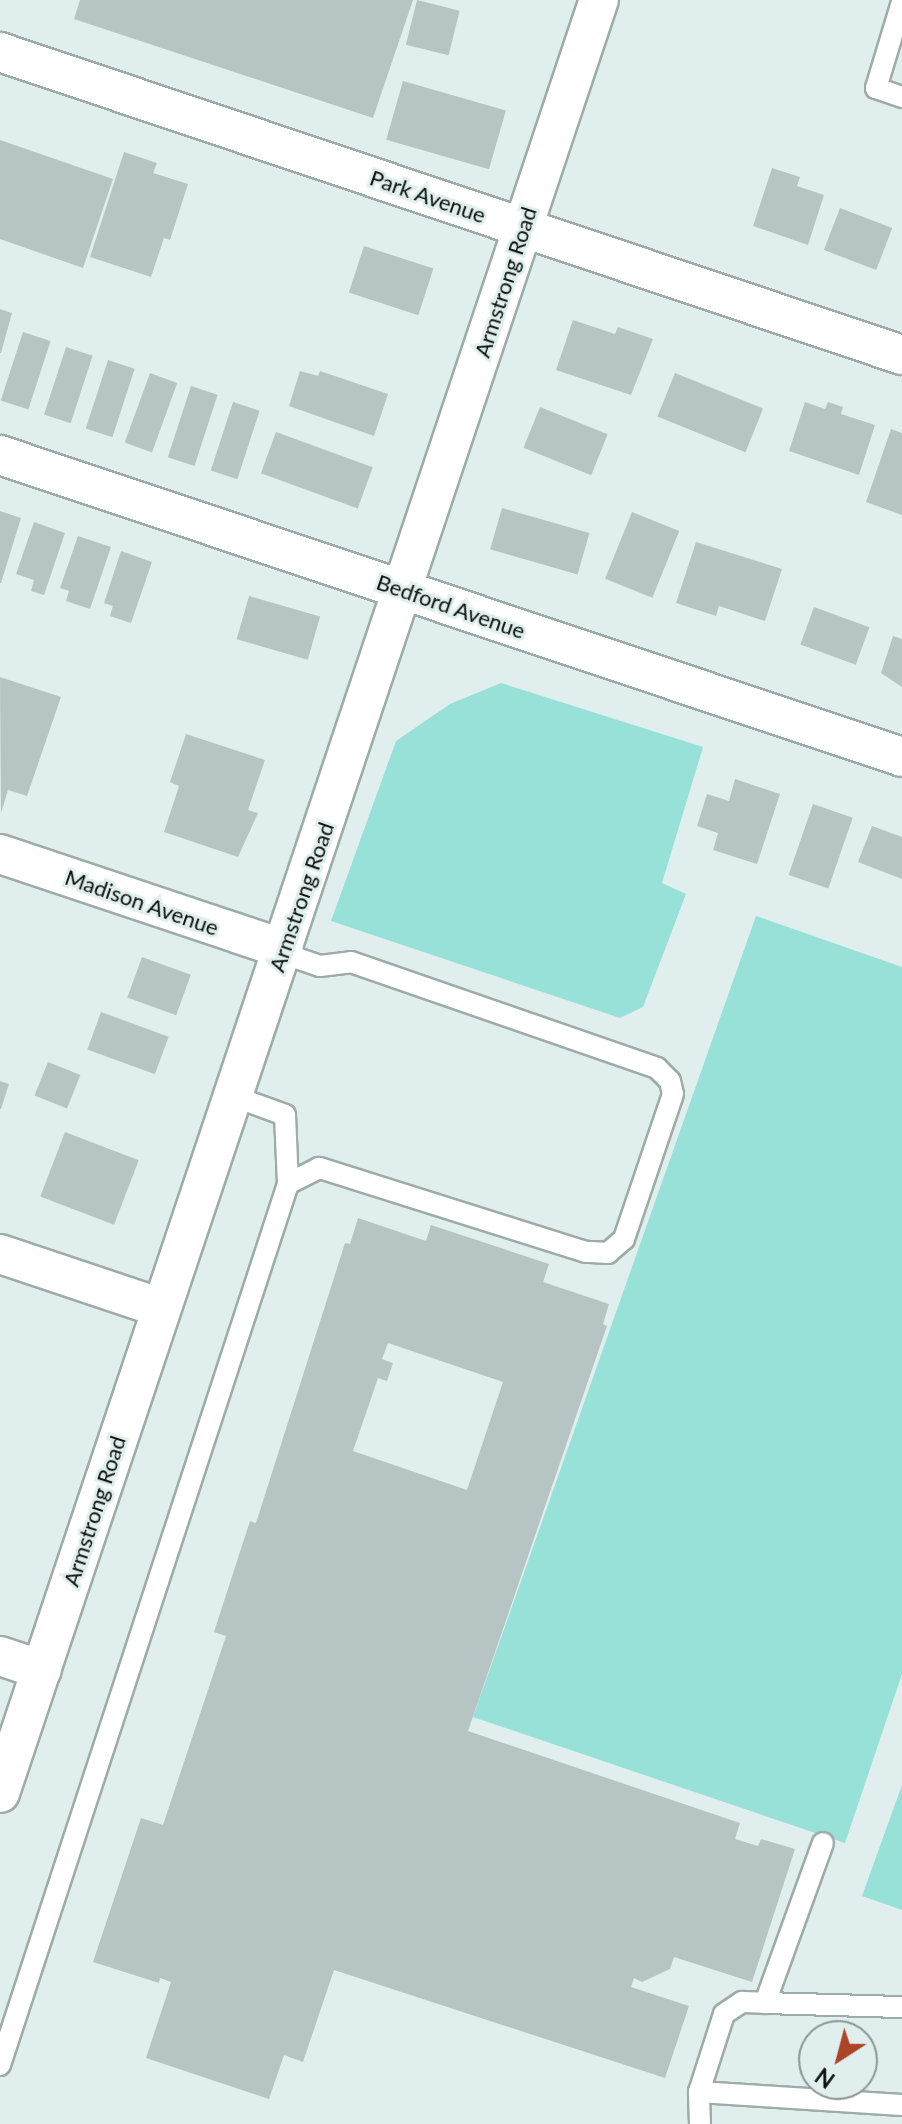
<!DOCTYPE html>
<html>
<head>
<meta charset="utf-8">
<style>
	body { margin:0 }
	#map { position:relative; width:902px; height:2124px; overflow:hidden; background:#e0efed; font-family:Lato,sans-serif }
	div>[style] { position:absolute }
	.green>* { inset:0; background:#97e1d8 }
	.building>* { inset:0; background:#b6c5c3; transform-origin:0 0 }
	.roads { filter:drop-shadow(2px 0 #9daba9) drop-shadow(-2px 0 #9daba9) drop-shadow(0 2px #9daba9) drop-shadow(0 -2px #9daba9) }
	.lane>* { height:20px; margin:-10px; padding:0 10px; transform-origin:10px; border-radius:10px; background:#fff }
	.street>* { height:38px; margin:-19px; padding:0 19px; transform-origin:19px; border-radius:19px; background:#fff }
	span { translate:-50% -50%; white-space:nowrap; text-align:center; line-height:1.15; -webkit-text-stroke:6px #e0efed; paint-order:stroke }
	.street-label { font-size:22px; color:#0c1110 }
	.north { position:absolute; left:798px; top:2020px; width:80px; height:80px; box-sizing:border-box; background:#e0efed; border:2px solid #8b9695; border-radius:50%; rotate:216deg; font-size:22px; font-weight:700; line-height:32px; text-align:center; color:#0c1110 }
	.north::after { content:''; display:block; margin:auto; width:28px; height:36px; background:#ac4426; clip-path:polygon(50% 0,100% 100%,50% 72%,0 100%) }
</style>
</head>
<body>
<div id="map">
	<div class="green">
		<i style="clip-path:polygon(501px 683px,703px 747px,662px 883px,686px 894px,643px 1007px,620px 1018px,331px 921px,396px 741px,450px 704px)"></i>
		<i style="clip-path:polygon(756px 916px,902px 967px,902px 1674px,845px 1843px,473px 1717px)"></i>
		<i style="clip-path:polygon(902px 1785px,902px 1910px,862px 1896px)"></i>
	</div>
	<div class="building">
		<i style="clip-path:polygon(80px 0,413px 0,373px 118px,74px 19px)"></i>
		<i style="left:417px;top:0;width:44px;height:46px;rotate:14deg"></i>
		<i style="left:403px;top:81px;width:107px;height:61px;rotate:16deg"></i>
		<i style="clip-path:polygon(0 140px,113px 179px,83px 268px,0 239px)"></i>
		<i style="clip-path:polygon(124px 152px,157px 163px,153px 173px,188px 184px,170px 240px,164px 238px,151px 277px,90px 257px)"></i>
		<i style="clip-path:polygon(772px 168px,800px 177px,797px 186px,824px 195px,808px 245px,753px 226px)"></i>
		<i style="left:840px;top:208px;width:56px;height:45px;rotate:21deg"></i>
		<i style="left:364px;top:246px;width:73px;height:49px;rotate:18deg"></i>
		<i style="clip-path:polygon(0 309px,12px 313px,1px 353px,0 353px)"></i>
		<i style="clip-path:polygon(573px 320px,615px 334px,618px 327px,653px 339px,631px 395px,556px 370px)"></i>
		<i style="left:23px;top:332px;width:29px;height:72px;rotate:18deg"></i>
		<i style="left:66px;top:347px;width:28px;height:71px;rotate:18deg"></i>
		<i style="left:108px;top:360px;width:28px;height:72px;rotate:18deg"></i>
		<i style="clip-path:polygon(300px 371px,318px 376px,320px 371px,388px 394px,374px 436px,289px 406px)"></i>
		<i style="left:150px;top:373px;width:29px;height:74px;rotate:20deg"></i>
		<i style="left:675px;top:373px;width:95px;height:47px;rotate:22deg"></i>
		<i style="left:191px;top:386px;width:28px;height:75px;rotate:18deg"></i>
		<i style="left:233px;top:402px;width:28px;height:72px;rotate:18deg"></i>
		<i style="clip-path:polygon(805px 402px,825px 409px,828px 402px,843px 407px,841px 414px,875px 425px,859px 475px,789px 451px)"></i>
		<i style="left:540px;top:407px;width:73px;height:44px;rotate:22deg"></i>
		<i style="clip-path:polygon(891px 429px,902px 433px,902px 515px,866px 502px)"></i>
		<i style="left:276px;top:432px;width:103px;height:44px;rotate:20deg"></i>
		<i style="left:502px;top:508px;width:91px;height:43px;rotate:16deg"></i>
		<i style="clip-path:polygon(0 511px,21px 518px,1px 583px,0 583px)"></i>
		<i style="left:632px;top:512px;width:51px;height:72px;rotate:22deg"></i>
		<i style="clip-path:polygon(34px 522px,65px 533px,44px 595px,31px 591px,34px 580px,16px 574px)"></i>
		<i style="clip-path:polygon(78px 536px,111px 547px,90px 609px,66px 601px,69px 591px,60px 588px)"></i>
		<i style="clip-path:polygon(696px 542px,782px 569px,765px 621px,719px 606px,716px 616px,676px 603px)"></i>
		<i style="clip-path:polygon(121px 551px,152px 562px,131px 623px,110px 616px,113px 606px,104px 603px)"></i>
		<i style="left:249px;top:596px;width:74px;height:45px;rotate:16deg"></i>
		<i style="left:814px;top:607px;width:59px;height:40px;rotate:20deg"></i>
		<i style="clip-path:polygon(893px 636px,902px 639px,902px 687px,881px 673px)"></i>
		<i style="clip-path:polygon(0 677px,61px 697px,27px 796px,8px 790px,1px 813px)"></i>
		<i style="clip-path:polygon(186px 734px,265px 760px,248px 810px,258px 813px,238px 857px,164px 832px,179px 786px,170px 782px)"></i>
		<i style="clip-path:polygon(735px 779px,780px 794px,757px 864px,713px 850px,718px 833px,697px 826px,707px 794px,729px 801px)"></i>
		<i style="left:813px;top:804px;width:42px;height:75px;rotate:19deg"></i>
		<i style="clip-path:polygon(872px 826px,902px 837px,902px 879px,858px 862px)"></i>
		<i style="left:142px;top:957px;width:52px;height:43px;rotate:20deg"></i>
		<i style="left:101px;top:1012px;width:72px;height:40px;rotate:20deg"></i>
		<i style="left:48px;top:1062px;width:35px;height:36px;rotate:22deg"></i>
		<i style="clip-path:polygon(0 1081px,9px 1084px,1px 1109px,0 1109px)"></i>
		<i style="left:65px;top:1132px;width:79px;height:69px;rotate:21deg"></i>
		<i style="clip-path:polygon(evenodd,358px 1218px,426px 1241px,431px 1225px,549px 1264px,543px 1282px,609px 1304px,603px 1324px,607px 1326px,468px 1731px,740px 1823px,735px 1839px,758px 1846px,761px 1839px,795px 1849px,752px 1982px,674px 1957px,670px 1969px,642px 1982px,634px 1978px,631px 1987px,689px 2006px,665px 2078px,334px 1970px,303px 2062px,284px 2055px,269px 2099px,146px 2058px,171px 1982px,160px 1978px,159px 1983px,93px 1962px,141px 1818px,163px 1825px,226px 1636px,214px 1632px,250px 1521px,256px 1523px,345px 1243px,350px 1244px,358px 1218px,388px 1343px,503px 1382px,467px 1490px,353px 1451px,378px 1378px,387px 1381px,393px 1363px,382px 1359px,388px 1343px)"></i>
	</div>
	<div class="roads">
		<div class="lane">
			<i style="left:902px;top:2px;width:90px;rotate:106.8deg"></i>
			<i style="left:876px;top:88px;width:28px;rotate:19deg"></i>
			<i style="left:282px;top:953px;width:40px;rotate:18.9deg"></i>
			<i style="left:320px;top:966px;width:31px;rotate:-7deg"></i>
			<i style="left:351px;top:962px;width:324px;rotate:19.1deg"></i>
			<i style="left:657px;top:1068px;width:18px;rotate:45deg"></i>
			<i style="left:670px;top:1081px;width:13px;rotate:77deg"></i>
			<i style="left:673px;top:1094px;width:153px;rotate:108.7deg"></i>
			<i style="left:624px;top:1239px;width:21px;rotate:139deg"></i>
			<i style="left:608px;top:1253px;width:22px;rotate:-177deg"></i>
			<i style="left:586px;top:1252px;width:280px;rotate:-162.5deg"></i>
			<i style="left:319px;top:1168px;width:35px;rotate:153deg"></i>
			<i style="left:765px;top:2003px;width:137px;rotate:1.7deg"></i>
			<i style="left:0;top:2065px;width:927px;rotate:-71.9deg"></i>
			<i style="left:288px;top:1184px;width:69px;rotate:-92.5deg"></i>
			<i style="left:285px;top:1115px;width:55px;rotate:-159.9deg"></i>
			<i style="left:699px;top:2092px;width:203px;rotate:3.7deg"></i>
			<i style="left:700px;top:2124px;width:32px;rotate:-92deg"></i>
			<i style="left:699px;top:2092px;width:82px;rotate:-72.2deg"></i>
			<i style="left:724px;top:2014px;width:22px;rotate:-34deg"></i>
			<i style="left:742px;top:2002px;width:23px;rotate:2deg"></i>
			<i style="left:765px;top:2003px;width:170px;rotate:-70.1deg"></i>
		</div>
		<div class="street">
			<i style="left:0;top:52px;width:952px;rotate:18.57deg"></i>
			<i style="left:0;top:455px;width:951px;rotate:18.51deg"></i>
			<i style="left:0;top:854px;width:299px;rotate:18.5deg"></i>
			<i style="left:0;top:1254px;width:170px;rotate:18.5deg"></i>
			<i style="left:0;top:1656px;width:44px;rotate:18.4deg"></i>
			<i style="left:0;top:1793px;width:1890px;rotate:-71.53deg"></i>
		</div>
	</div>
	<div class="street-label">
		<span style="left:428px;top:196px;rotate:19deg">Park Avenue</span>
		<span style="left:505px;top:282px;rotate:-72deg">Armstrong Road</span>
		<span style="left:451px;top:606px;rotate:19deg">Bedford Avenue</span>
		<span style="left:301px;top:897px;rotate:-71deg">Armstrong Road</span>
		<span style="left:142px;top:902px;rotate:19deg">Madison Avenue</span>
		<span style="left:94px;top:1511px;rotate:-72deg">Armstrong Road</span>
	</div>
	<div class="north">N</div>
</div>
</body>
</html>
